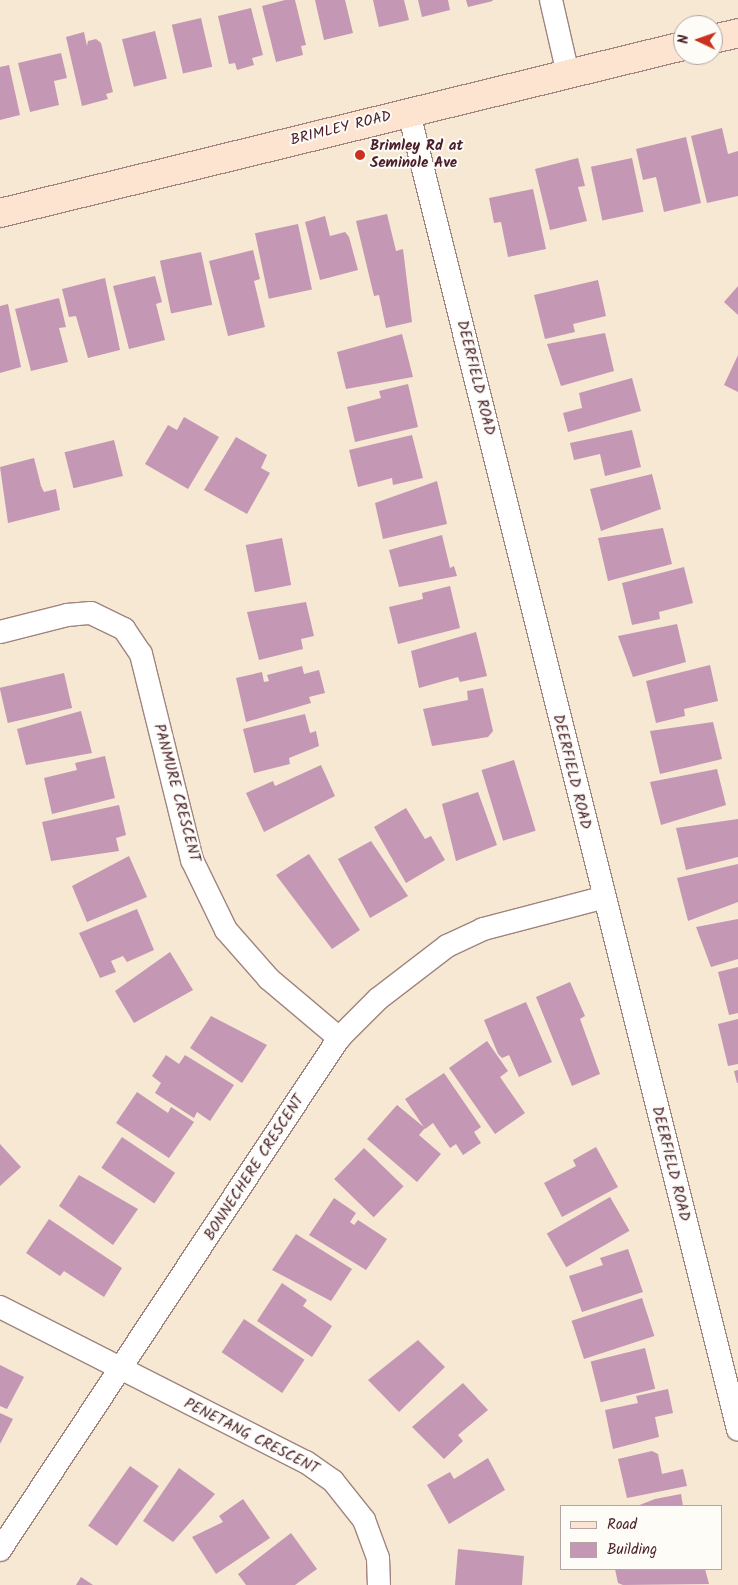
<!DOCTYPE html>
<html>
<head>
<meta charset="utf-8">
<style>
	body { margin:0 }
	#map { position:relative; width:738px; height:1585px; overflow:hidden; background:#f6e8d3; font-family:Kalam,sans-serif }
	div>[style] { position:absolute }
	.building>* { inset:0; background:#c497b4; transform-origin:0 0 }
	.roads { filter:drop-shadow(1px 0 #a0847f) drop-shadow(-1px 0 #a0847f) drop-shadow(0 1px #a0847f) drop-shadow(0 -1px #a0847f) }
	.minor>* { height:22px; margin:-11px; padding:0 11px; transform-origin:11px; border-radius:11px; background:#fff }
	.secondary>* { height:28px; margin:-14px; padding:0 14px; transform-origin:14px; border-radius:14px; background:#fde4d1 }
	.dots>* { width:14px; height:14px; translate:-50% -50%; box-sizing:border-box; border:2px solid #fdfcf7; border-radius:50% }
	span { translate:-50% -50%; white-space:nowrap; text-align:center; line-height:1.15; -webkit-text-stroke:4px #fdfcf7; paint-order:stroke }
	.street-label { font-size:15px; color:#4a1f2b }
	.poi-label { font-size:15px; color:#4a1f2b; font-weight:700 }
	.left { translate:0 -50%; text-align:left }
	.legend { position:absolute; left:560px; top:1505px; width:162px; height:65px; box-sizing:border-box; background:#fdfcf7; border:1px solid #b5a4a5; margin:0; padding:6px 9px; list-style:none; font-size:15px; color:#4a1f2b }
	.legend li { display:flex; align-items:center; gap:10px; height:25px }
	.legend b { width:25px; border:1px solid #b5a4a5 }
	.north { position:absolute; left:673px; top:15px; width:50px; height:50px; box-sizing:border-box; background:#fdfcf7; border:1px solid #b5a4a5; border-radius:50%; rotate:273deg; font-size:14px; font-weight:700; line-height:20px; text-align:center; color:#4a1f2b }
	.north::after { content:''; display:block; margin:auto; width:18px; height:22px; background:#c8321e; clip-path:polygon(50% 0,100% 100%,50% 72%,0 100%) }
</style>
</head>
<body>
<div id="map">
	<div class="building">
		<i style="clip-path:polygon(285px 0,295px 0,306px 45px,301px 46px,303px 55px,276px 62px,262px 6px)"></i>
		<i style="clip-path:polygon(315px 0,345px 0,353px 33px,324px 40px)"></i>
		<i style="clip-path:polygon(373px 0,404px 0,409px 20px,379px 27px)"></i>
		<i style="clip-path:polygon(418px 0,448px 0,450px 10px,422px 17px)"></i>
		<i style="clip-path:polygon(466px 0,492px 0,493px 1px,468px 7px)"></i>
		<i style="clip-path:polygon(251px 8px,263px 55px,252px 58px,254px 65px,237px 70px,235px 63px,229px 64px,218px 16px)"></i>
		<i style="left:201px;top:18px;width:50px;height:30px;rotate:77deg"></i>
		<i style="left:155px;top:31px;width:49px;height:34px;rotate:76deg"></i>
		<i style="clip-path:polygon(84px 32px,87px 46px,88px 41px,96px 39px,101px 43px,113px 92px,106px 94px,108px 99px,82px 106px,66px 37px)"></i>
		<i style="clip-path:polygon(61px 53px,67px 78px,54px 81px,59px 105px,30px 112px,18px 63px)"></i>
		<i style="clip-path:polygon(9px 65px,20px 115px,0 120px,0 67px)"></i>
		<i style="clip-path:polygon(722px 128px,728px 154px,738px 151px,738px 196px,707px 203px,691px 136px)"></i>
		<i style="clip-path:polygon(686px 137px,701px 203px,664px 212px,656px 177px,643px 180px,636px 149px)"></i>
		<i style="clip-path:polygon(578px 158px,585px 186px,578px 187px,587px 221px,550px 230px,535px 169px)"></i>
		<i style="left:632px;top:158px;width:55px;height:42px;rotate:78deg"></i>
		<i style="clip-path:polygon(533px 189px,546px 249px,508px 257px,501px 222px,494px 223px,489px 198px)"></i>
		<i style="clip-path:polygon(387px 214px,396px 251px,403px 249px,412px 322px,386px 328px,379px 295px,374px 296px,356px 221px)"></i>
		<i style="clip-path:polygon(325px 216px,330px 236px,345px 232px,349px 237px,358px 270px,320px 280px,305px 222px)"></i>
		<i style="left:298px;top:224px;width:67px;height:44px;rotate:78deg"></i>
		<i style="clip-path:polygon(253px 250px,260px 279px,254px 281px,265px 327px,228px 336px,209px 261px)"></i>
		<i style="left:201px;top:252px;width:54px;height:42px;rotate:78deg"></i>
		<i style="clip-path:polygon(155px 276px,162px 302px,156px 304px,165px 340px,129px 349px,113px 286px)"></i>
		<i style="clip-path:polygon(105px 278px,120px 350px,88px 358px,76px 316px,69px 317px,62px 289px)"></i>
		<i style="clip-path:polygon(598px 280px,606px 316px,573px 324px,575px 332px,545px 339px,534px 295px)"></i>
		<i style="clip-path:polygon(738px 286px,738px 315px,724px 302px)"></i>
		<i style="clip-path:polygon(59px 298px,66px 327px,59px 328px,68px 362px,31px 371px,15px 309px)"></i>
		<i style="clip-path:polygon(8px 304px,21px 367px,0 373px,0 306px)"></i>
		<i style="clip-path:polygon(605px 333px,614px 371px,561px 386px,547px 344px)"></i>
		<i style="clip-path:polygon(402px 334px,413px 377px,346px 389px,337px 352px)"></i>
		<i style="clip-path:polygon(738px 355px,738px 392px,724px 385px)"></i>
		<i style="clip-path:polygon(632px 378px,641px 411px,568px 432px,563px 413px,582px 408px,579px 393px)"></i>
		<i style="clip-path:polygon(408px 384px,418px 427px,355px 442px,347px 407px,381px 398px,379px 391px)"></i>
		<i style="clip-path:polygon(184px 417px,219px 437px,188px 489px,145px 464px,168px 425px,177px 430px)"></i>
		<i style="clip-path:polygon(632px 430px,641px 467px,605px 476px,600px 454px,574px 460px,570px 443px)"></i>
		<i style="clip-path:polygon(412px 435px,423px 478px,393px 485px,392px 478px,358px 487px,349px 450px)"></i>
		<i style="clip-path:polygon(236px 437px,267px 455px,261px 468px,270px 473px,247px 514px,204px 490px)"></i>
		<i style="left:114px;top:440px;width:37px;height:51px;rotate:76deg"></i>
		<i style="clip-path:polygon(34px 458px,41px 486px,44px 492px,56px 489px,60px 510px,8px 523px,0 467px)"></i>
		<i style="clip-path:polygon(652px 474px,661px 509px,601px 531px,590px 489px)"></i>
		<i style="clip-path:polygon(437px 481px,447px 524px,383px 539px,375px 503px)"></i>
		<i style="clip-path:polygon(663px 528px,672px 564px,608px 581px,598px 538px)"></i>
		<i style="clip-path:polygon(442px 535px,450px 568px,454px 566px,457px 576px,399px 587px,389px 550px)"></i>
		<i style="left:282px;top:538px;width:48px;height:37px;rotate:79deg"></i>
		<i style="clip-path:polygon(684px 567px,693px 603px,659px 612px,660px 619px,632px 625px,622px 583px)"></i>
		<i style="clip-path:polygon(450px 586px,460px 628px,398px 644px,389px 607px,423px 599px,422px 593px)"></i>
		<i style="clip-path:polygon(306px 602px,314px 636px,301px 639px,303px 649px,259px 660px,247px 612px)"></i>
		<i style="clip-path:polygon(677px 624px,686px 662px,633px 677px,618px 636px)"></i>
		<i style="clip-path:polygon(476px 632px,487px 676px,460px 682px,458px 677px,419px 688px,411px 651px)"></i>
		<i style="clip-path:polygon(710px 665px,718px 701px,684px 709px,685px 716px,656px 723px,646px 681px)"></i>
		<i style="clip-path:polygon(302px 666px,304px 674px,319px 670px,325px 693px,309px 697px,311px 703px,246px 722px,236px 678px,262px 672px,264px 682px,269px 681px,267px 675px)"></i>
		<i style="left:64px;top:673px;width:36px;height:66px;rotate:77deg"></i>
		<i style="clip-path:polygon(483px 688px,493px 731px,488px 737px,432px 746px,423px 709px,468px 700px,467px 691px)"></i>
		<i style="clip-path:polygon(81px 711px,92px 753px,26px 765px,17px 729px)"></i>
		<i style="clip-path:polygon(305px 714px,310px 733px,316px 731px,319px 746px,289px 758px,290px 764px,254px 773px,243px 729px)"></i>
		<i style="clip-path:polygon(713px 722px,722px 759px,660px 774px,650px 731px)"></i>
		<i style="clip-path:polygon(105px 756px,115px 798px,52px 814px,44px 778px,77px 770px,75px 763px)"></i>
		<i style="left:514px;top:760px;width:74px;height:34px;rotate:73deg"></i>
		<i style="clip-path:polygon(321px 765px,335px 796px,264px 832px,246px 793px,273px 781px,275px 786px)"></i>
		<i style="clip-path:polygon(717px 769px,726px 805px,661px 825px,650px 782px)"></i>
		<i style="clip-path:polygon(478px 792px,497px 845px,456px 861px,442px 804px)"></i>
		<i style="clip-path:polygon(119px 805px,126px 835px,116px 838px,119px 851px,51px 861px,42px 822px)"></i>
		<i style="clip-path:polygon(406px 808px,425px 839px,431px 836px,445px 860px,406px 883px,374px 827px)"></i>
		<i style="clip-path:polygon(738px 819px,738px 857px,686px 870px,676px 828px)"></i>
		<i style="clip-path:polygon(371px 841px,408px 896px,370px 918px,338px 859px)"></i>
		<i style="clip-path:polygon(309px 854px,360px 930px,332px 949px,276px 875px)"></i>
		<i style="clip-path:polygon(129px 856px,147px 897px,87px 922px,72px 886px)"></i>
		<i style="clip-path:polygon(738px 864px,738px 902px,688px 921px,677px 878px)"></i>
		<i style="clip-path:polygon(137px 909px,154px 950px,127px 962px,123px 956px,111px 961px,116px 972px,100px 978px,79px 933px)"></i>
		<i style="clip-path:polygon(738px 919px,738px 959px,711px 967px,696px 927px)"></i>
		<i style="clip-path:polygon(170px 952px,193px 990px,134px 1023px,115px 991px)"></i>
		<i style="clip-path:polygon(738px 967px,738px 1013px,729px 1015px,718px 972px)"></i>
		<i style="clip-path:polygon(570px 982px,585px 1016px,580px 1019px,600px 1074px,572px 1086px,536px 997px)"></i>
		<i style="clip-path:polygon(526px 1002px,552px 1062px,519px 1077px,509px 1055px,502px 1058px,498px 1054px,484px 1020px)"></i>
		<i style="clip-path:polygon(211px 1016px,267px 1045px,242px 1083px,190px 1048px)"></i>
		<i style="clip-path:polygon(738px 1019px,738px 1064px,728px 1066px,718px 1024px)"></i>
		<i style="clip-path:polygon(487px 1041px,508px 1071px,500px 1077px,525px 1113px,495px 1134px,449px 1068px)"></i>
		<i style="clip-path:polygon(166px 1055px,179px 1064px,185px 1055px,234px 1085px,210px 1121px,197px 1112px,194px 1118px,155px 1093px,161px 1083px,152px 1076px)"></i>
		<i style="clip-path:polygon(738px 1070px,738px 1083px,737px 1083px,734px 1071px)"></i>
		<i style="clip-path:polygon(444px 1073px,481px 1127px,474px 1132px,481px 1143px,463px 1155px,456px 1144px,450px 1148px,433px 1123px,425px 1129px,405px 1099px)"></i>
		<i style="clip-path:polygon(137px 1092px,168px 1113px,171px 1107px,194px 1122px,169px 1158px,116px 1123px)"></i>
		<i style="clip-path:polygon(397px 1105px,425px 1128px,419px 1135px,441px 1154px,417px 1182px,367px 1139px)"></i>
		<i style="left:122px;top:1137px;width:64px;height:37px;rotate:34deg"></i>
		<i style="clip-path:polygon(0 1144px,21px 1167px,0 1186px)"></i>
		<i style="clip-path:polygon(596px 1147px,618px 1187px,562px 1217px,544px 1183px,576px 1166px,573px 1160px)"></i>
		<i style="left:364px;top:1148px;width:55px;height:43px;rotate:44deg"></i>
		<i style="clip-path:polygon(79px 1175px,138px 1209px,113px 1245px,59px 1206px)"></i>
		<i style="left:610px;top:1197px;width:39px;height:73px;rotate:60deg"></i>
		<i style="clip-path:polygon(334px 1198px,356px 1213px,350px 1222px,354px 1225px,358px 1220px,387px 1239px,366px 1270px,309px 1235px)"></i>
		<i style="clip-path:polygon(49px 1219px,122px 1268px,104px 1297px,64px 1271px,60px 1276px,26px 1253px)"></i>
		<i style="clip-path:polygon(296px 1234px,352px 1269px,331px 1301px,272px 1270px)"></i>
		<i style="clip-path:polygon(628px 1249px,643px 1292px,582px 1312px,569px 1276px,603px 1265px,600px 1258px)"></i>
		<i style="clip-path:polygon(282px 1283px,307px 1300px,303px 1306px,332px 1326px,312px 1357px,257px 1321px)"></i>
		<i style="left:642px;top:1298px;width:40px;height:74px;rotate:72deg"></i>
		<i style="left:244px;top:1319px;width:73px;height:40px;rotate:34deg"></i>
		<i style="clip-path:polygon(418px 1340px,445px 1367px,399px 1412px,368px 1380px)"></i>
		<i style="left:645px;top:1348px;width:42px;height:56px;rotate:76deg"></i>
		<i style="clip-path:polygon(0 1365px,24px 1377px,7px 1409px,0 1406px)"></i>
		<i style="clip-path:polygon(463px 1383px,488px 1410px,458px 1435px,463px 1441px,444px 1459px,412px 1427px)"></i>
		<i style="clip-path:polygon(668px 1389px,673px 1413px,655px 1417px,659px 1437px,613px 1449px,605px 1410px,638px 1403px,636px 1396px)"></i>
		<i style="clip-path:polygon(0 1413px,13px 1419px,0 1444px)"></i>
		<i style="clip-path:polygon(652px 1451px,658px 1454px,662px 1474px,683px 1469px,687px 1486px,627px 1498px,618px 1459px)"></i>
		<i style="clip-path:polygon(488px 1458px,505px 1490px,449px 1524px,427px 1485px,450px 1472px,454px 1479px)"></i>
		<i style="left:130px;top:1466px;width:35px;height:73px;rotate:35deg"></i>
		<i style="clip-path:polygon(179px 1468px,215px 1494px,173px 1542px,143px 1521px)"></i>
		<i style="clip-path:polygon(681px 1494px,683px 1506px,637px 1506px,655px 1499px)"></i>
		<i style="clip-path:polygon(243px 1499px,270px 1538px,216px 1574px,192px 1537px,223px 1522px,219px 1516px)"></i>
		<i style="clip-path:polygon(291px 1533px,317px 1569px,295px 1585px,246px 1585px,238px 1574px)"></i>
		<i style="clip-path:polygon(458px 1549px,524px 1556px,522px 1585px,455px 1585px)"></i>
		<i style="clip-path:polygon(615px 1569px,705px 1569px,709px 1584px,623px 1585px,618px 1583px)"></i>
		<i style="clip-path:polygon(81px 1577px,93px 1585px,76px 1585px)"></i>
	</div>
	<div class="roads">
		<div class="minor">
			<i style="left:551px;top:0;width:76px;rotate:77.1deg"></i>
			<i style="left:409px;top:113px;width:1357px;rotate:75.97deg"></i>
			<i style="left:0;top:632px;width:69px;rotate:-14.2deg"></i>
			<i style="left:67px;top:615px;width:24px;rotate:-5deg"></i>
			<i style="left:91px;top:613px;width:37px;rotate:26deg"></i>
			<i style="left:124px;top:629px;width:30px;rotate:56deg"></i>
			<i style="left:141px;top:654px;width:212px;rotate:76.1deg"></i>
			<i style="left:192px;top:860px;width:78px;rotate:64.1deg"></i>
			<i style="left:226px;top:930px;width:65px;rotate:48.7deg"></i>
			<i style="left:269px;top:979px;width:92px;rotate:40.1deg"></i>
			<i style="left:0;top:1307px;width:343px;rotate:26.9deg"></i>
			<i style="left:306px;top:1462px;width:33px;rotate:35deg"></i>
			<i style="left:333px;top:1481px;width:50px;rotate:51.5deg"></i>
			<i style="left:364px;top:1520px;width:40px;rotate:69.8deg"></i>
			<i style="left:378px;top:1558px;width:27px;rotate:88deg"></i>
			<i style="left:0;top:1550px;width:614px;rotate:-56.49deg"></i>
			<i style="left:339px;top:1038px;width:55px;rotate:-45deg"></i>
			<i style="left:378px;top:999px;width:87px;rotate:-37.5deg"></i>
			<i style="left:447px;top:946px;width:40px;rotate:-25deg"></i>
			<i style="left:483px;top:929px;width:123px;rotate:-14.6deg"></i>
		</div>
		<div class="secondary">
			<i style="left:713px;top:39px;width:26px;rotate:-13deg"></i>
			<i style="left:0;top:213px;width:703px;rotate:-13.74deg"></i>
		</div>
	</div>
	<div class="dots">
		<i style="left:360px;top:155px;background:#c8321e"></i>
	</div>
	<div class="street-label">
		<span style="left:341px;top:129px;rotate:-14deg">BRIMLEY ROAD</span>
		<span style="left:475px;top:378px;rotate:76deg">DEERFIELD ROAD</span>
		<span style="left:571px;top:772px;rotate:76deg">DEERFIELD ROAD</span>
		<span style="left:176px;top:793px;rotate:75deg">PANMURE CRESCENT</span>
		<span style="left:670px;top:1164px;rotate:76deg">DEERFIELD ROAD</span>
		<span style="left:255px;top:1168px;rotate:-57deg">BONNECHERE CRESCENT</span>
		<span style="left:251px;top:1437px;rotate:27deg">PENETANG CRESCENT</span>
	</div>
	<div class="poi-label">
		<span class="left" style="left:370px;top:155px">Brimley Rd at<br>Seminole Ave</span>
	</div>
	<ul class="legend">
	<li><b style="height:6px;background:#fde4d1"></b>Road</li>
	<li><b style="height:14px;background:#c497b4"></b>Building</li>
	</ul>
	<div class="north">N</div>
</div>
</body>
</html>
